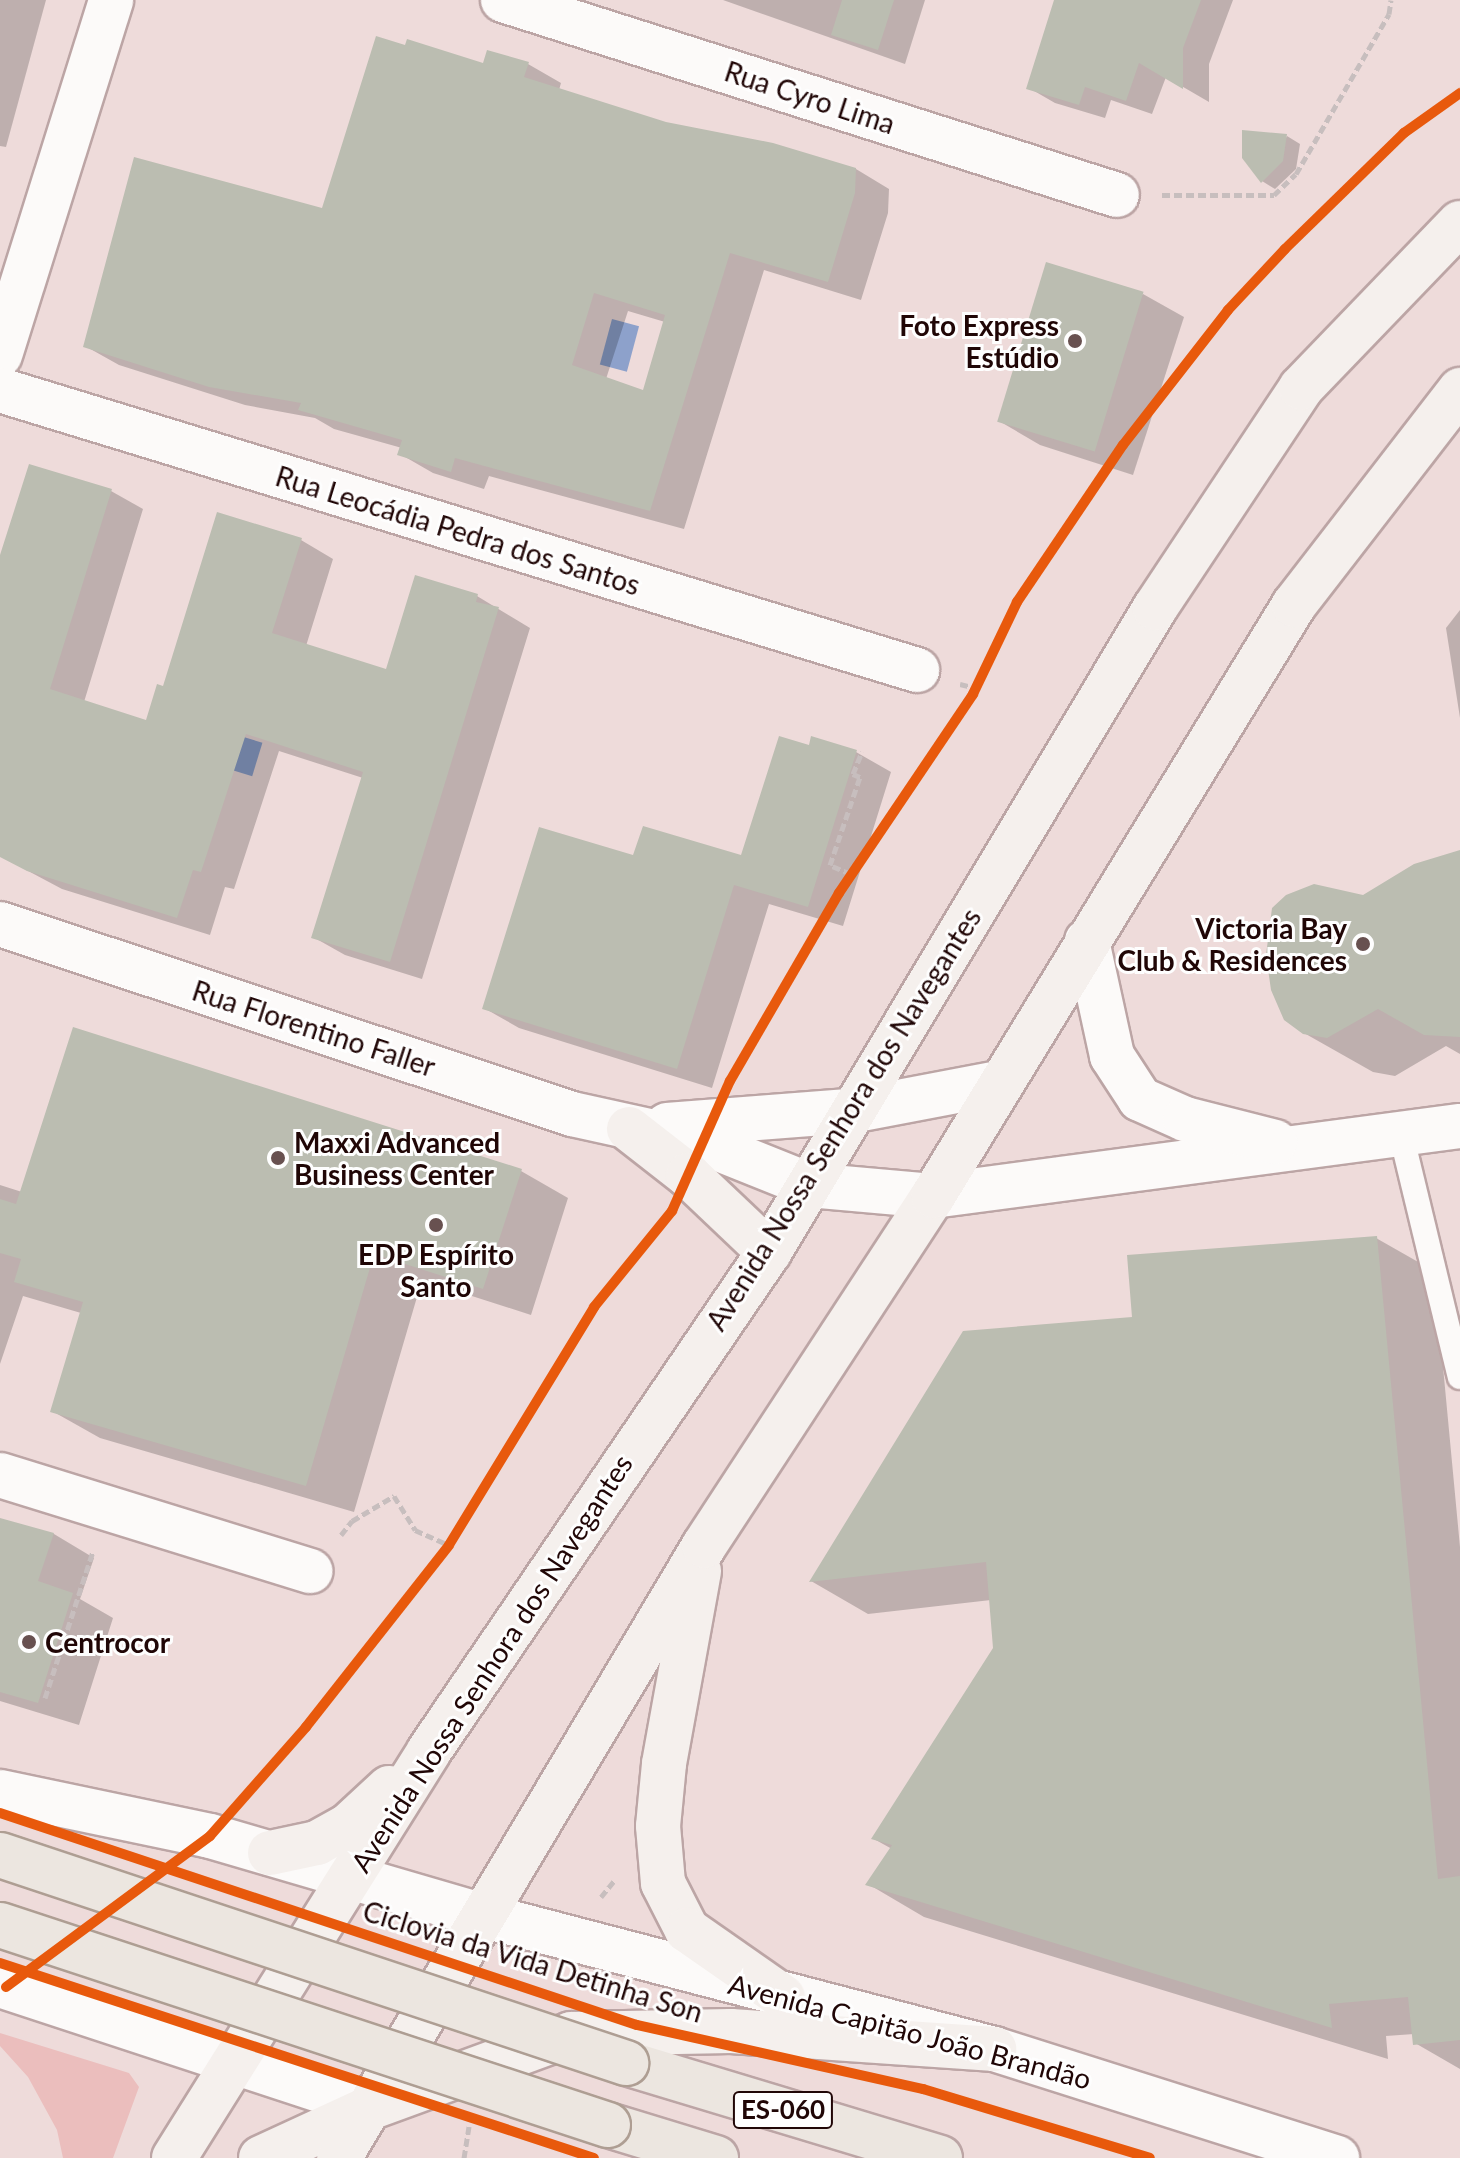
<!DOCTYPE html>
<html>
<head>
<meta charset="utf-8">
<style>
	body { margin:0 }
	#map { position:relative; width:1460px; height:2158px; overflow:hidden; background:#eedbda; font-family:Lato,sans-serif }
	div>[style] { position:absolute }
	.green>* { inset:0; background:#ebbebd }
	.water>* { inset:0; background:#8da1cb; transform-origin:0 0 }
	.shadow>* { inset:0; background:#0003 }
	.building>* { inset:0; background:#bbbdb1; transform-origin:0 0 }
	.path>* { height:5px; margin-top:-2.5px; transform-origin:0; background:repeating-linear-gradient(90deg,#c7bebe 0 8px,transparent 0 12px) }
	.roads { filter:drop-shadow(2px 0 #bca5a5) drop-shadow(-2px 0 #bca5a5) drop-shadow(0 2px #bca5a5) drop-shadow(0 -2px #bca5a5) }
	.service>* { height:24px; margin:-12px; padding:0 12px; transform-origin:12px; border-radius:12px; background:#fcfaf9 }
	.minor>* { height:44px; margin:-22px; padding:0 22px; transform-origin:22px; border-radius:22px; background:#fcfaf9 }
	.tertiary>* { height:44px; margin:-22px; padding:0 22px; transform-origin:22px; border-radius:22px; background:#fcfaf9 }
	.secondary>* { height:44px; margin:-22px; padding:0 22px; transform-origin:22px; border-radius:22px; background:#f5f0ed }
	.primary>* { height:44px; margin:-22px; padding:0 22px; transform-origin:22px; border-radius:22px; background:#ece6e0 }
	.bridges { filter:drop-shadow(2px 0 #ae9e93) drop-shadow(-2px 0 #ae9e93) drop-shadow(0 2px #ae9e93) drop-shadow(0 -2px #ae9e93) }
	.primary-bridge>* { height:44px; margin:-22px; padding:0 22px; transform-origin:22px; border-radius:22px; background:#ece6e0 }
	.cycleway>* { height:10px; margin:-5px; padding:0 5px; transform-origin:5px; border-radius:5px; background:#e8590c }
	.dots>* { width:22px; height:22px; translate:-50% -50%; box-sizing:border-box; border:4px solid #fefefe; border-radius:50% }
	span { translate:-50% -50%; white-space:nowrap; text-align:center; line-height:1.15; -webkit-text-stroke:6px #fefefe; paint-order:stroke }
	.shield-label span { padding:2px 6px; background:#fefefe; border:2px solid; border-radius:6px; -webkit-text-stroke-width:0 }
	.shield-label { font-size:26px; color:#200606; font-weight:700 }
	.street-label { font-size:28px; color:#200606 }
	.poi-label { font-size:28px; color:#200606; font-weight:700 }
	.right { translate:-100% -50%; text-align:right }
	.left { translate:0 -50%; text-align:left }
</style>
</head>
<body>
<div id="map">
	<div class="green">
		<i style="clip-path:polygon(0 2033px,129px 2073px,139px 2087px,113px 2158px,63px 2158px,57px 2130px,28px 2077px,0 2046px)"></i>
	</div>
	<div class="water">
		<i style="left:612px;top:319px;width:28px;height:47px;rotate:15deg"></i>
		<i style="left:162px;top:712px;width:105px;height:35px;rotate:17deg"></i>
	</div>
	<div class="shadow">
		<i style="clip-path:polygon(0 0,46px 0,6px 147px,0 146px)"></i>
		<i style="clip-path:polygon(723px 0,925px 0,905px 64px)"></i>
		<i style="clip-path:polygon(1056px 0,1233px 0,1209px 64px,1209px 102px,1166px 77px,1152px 114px,1111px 100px,1105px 118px,1055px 103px,1029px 88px)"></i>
		<i style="clip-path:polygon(evenodd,528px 64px,561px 83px,559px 90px,666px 124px,856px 169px,889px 189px,888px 213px,861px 300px,764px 270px,684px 529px,489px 476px,484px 489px,433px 473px,400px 454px,402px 448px,334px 429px,315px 418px,245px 405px,119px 365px,85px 346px,323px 211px,485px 65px,528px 64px,628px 311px,665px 322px,644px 393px,606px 379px,628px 311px)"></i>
		<i style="clip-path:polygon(1287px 136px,1300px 144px,1296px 169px,1275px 189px,1262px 181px)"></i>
		<i style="clip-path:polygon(1143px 294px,1184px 317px,1133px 475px,1040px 445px,999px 421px)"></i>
		<i style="clip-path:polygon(111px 491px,143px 509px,84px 702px,147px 722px,164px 689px,301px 540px,333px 559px,306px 646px,387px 672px,477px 596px,530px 628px,422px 979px,345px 955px,313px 937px,363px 778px,279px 751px,234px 889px,225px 887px,210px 935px,62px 889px,0 856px,0 565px)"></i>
		<i style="clip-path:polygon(1460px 610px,1460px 718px,1446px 628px)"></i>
		<i style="clip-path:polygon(810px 747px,856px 752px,891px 772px,843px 926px,769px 904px,712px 1088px,519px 1028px,484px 1008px,635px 857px,742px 858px)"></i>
		<i style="clip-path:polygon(1460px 852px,1460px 1054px,1446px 1046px,1395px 1076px,1373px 1072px,1304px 1033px,1273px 990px,1268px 934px,1274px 909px,1363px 897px)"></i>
		<i style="clip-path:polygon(521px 1171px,568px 1198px,531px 1315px,422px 1280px,354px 1512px,100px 1438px,52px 1411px,81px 1313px,23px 1296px,0 1364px,0 1185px,22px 1192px)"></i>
		<i style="clip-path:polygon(1376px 1238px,1434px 1271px,1460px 1547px,1460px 2069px,1415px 2043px,1414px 2034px,1386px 2036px,1388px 2059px,924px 1917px,868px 1884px,892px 1849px,874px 1839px,995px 1648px,991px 1600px,868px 1614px,811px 1581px,1134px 1319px)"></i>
		<i style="clip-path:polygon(0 1520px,54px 1534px,94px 1558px,80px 1599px,113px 1618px,79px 1725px,0 1701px)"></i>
	</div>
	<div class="building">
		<i style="clip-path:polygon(842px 0,894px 0,878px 50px,831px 35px)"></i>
		<i style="clip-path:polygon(1054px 0,1201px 0,1183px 48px,1183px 89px,1139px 63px,1126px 101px,1085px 87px,1079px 105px,1026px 89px)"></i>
		<i style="clip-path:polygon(evenodd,376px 36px,405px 45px,407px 39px,483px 63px,487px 50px,529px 62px,524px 77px,666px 122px,773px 143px,856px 168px,855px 193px,828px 282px,730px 253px,650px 511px,455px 458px,451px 472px,397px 455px,402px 440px,298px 410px,301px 403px,209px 387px,83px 347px,134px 157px,322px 208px,376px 36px,594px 293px,665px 315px,643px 390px,572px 365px,594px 293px)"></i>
		<i style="clip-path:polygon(1242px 130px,1287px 134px,1283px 161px,1261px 183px,1242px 158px)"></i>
		<i style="left:1046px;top:262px;width:102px;height:167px;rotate:17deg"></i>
		<i style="clip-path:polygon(29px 464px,112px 489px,50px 689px,146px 720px,157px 684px,163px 686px,217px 512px,302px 538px,272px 633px,386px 669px,415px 575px,478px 594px,476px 602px,499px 607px,390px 962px,311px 938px,363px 772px,246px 734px,201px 872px,193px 870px,177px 918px,27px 871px,0 857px,0 555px)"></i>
		<i style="clip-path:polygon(779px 736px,809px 745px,811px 736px,857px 750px,808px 907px,734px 885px,677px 1069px,482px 1009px,539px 827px,633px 855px,643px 826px,741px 855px)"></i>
		<i style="clip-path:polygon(1460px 850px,1460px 1037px,1424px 1035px,1378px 1009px,1327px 1038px,1303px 1034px,1284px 1020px,1271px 990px,1266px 955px,1272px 908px,1286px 895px,1314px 884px,1363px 895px,1414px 864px)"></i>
		<i style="clip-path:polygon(73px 1027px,522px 1169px,483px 1289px,374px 1254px,306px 1486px,50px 1412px,83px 1302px,14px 1282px,21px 1259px,0 1253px,0 1199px,16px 1204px)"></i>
		<i style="clip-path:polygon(1377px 1236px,1438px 1879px,1460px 1876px,1460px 2040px,1413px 2045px,1408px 1997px,1329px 2004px,1332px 2028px,865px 1885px,892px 1845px,871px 1839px,993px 1648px,986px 1562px,809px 1582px,963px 1331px,1132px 1317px,1127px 1255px)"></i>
		<i style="clip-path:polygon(0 1518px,54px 1533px,38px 1581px,73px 1593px,38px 1703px,0 1692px)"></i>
	</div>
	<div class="path">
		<i style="left:1162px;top:195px;width:112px"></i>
		<i style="left:1274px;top:195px;width:30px;rotate:-44deg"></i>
		<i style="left:1296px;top:174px;width:185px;rotate:-59.8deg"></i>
		<i style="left:1389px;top:14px;width:14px;rotate:-82deg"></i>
		<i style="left:960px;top:684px;width:16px;rotate:14deg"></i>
		<i style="left:851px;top:874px;width:23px;rotate:-157deg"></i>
		<i style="left:830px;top:865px;width:93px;rotate:-71.2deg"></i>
		<i style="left:860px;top:777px;width:8px;rotate:-157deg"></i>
		<i style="left:853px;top:774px;width:24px;rotate:-68deg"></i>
		<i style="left:341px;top:1535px;width:18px;rotate:-52deg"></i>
		<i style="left:352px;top:1521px;width:49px;rotate:-30.8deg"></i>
		<i style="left:394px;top:1496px;width:40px;rotate:58deg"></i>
		<i style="left:415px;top:1530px;width:37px;rotate:24deg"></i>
		<i style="left:45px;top:1698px;width:155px;rotate:-71.9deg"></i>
		<i style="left:601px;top:1897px;width:22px;rotate:-51deg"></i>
		<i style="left:464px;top:2158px;width:32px;rotate:-81deg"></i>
	</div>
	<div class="roads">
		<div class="service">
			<i style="left:1401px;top:1134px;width:250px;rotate:76.4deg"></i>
		</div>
		<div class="minor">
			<i style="left:503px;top:0;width:644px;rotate:17.62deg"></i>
			<i style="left:0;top:355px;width:372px;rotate:-72.6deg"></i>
			<i style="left:0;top:390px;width:959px;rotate:16.98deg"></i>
			<i style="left:0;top:924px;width:603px;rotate:18.37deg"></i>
			<i style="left:572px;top:1114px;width:135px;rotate:12.4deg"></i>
			<i style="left:704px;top:1143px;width:113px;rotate:21.8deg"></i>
			<i style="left:809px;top:1185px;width:124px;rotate:5.1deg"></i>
			<i style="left:933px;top:1196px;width:532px;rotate:-7.57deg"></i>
			<i style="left:1087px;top:941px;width:118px;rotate:77.7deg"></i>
			<i style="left:1112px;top:1056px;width:51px;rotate:56.9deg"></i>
			<i style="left:1140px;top:1099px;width:49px;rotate:24deg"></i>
			<i style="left:1185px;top:1119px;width:93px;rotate:14.3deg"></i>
			<i style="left:667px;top:1125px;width:185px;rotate:-4.4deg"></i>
			<i style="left:851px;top:1111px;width:150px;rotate:-10.8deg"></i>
			<i style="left:0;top:1475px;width:325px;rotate:17.2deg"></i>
		</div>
		<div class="tertiary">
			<i style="left:0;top:1792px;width:215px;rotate:11.8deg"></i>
			<i style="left:210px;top:1836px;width:282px;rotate:16.3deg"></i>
			<i style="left:481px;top:1915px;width:530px;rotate:14.64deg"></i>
			<i style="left:994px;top:2049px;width:360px;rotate:17.6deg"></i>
			<i style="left:0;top:1985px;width:391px;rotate:18.2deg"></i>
		</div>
		<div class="secondary">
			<i style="left:629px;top:1129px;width:75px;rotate:37.9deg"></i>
			<i style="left:688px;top:1175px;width:112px;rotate:43.5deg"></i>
			<i style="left:699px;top:1571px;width:196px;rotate:100.3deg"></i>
			<i style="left:664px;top:1764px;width:62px;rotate:95.5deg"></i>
			<i style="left:658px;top:1826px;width:57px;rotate:85deg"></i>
			<i style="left:663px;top:1883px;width:53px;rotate:62.9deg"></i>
			<i style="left:687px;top:1930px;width:117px;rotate:34.9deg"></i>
			<i style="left:270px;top:1853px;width:48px;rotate:-12deg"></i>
			<i style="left:317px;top:1843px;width:35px;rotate:-29deg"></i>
			<i style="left:348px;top:1826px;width:56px;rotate:-42.8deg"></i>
			<i style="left:174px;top:2158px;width:480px;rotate:-57.9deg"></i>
			<i style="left:429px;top:1751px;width:604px;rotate:-55.73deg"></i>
			<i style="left:769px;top:1252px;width:751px;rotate:-59.06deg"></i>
			<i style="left:1155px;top:608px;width:264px;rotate:-56.4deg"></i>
			<i style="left:1301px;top:388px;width:229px;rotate:-46.1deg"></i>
			<i style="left:261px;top:2158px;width:122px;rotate:-24.7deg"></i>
			<i style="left:372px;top:2107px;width:212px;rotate:-20.1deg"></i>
			<i style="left:571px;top:2034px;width:160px;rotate:-1.1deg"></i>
			<i style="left:731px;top:2031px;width:264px;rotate:3.9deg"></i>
			<i style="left:339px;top:2158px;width:713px;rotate:-59.19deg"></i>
			<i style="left:704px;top:1546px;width:418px;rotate:-56.8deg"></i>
			<i style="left:933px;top:1196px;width:693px;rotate:-58.58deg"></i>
			<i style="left:1294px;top:605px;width:272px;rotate:-52.3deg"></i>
		</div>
		<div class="primary">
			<i style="left:626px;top:2063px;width:328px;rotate:16.8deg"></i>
			<i style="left:608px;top:2125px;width:113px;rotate:17deg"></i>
		</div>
	</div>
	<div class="bridges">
		<div class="primary-bridge">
			<i style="left:0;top:1855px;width:660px;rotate:18.38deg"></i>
			<i style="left:0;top:1925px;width:640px;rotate:18.21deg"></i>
		</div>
	</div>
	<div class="cycleway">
		<i style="left:0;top:1813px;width:671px;rotate:18.41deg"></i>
		<i style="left:637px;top:2025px;width:293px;rotate:12.6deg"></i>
		<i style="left:923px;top:2089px;width:237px;rotate:16.9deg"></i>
		<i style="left:0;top:1963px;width:625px;rotate:18.17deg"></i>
		<i style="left:6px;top:1987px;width:254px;rotate:-36.5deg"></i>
		<i style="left:210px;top:1836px;width:145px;rotate:-48.6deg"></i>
		<i style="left:306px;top:1727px;width:231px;rotate:-51.8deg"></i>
		<i style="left:449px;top:1545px;width:279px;rotate:-58.6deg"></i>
		<i style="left:594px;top:1307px;width:124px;rotate:-50.9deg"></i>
		<i style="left:672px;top:1211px;width:142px;rotate:-66deg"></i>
		<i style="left:730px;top:1081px;width:217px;rotate:-59.9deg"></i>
		<i style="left:839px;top:893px;width:240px;rotate:-56deg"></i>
		<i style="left:973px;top:694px;width:102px;rotate:-64.4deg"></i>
		<i style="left:1017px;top:602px;width:189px;rotate:-56deg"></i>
		<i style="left:1123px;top:445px;width:171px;rotate:-52.1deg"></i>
		<i style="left:1228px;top:310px;width:83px;rotate:-46.9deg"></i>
		<i style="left:1285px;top:249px;width:166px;rotate:-44.3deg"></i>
		<i style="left:1404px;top:133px;width:69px;rotate:-35.5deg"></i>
	</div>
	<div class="dots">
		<i style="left:1075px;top:341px;background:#685150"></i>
		<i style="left:1363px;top:944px;background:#685150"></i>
		<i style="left:278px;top:1158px;background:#685150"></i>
		<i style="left:436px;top:1225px;background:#685150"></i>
		<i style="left:29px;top:1642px;background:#685150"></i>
	</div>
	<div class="shield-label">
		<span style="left:783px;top:2110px">ES-060</span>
	</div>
	<div class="street-label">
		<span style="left:810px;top:97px;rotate:18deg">Rua Cyro Lima</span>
		<span style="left:458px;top:530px;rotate:17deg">Rua Leocádia Pedra dos Santos</span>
		<span style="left:314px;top:1028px;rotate:18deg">Rua Florentino Faller</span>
		<span style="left:843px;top:1119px;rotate:-58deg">Avenida Nossa Senhora dos Navegantes</span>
		<span style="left:491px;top:1663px;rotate:-57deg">Avenida Nossa Senhora dos Navegantes</span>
		<span style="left:533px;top:1961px;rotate:17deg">Ciclovia da Vida Detinha Son</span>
		<span style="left:910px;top:2031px;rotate:15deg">Avenida Capitão João Brandão</span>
	</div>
	<div class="poi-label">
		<span class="right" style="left:1059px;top:341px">Foto Express<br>Estúdio</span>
		<span class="right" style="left:1347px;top:944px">Victoria Bay<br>Club &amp; Residences</span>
		<span class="left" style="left:294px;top:1158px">Maxxi Advanced<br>Business Center</span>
		<span style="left:436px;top:1270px">EDP Espírito<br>Santo</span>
		<span class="left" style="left:45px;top:1642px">Centrocor</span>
	</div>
</div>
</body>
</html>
